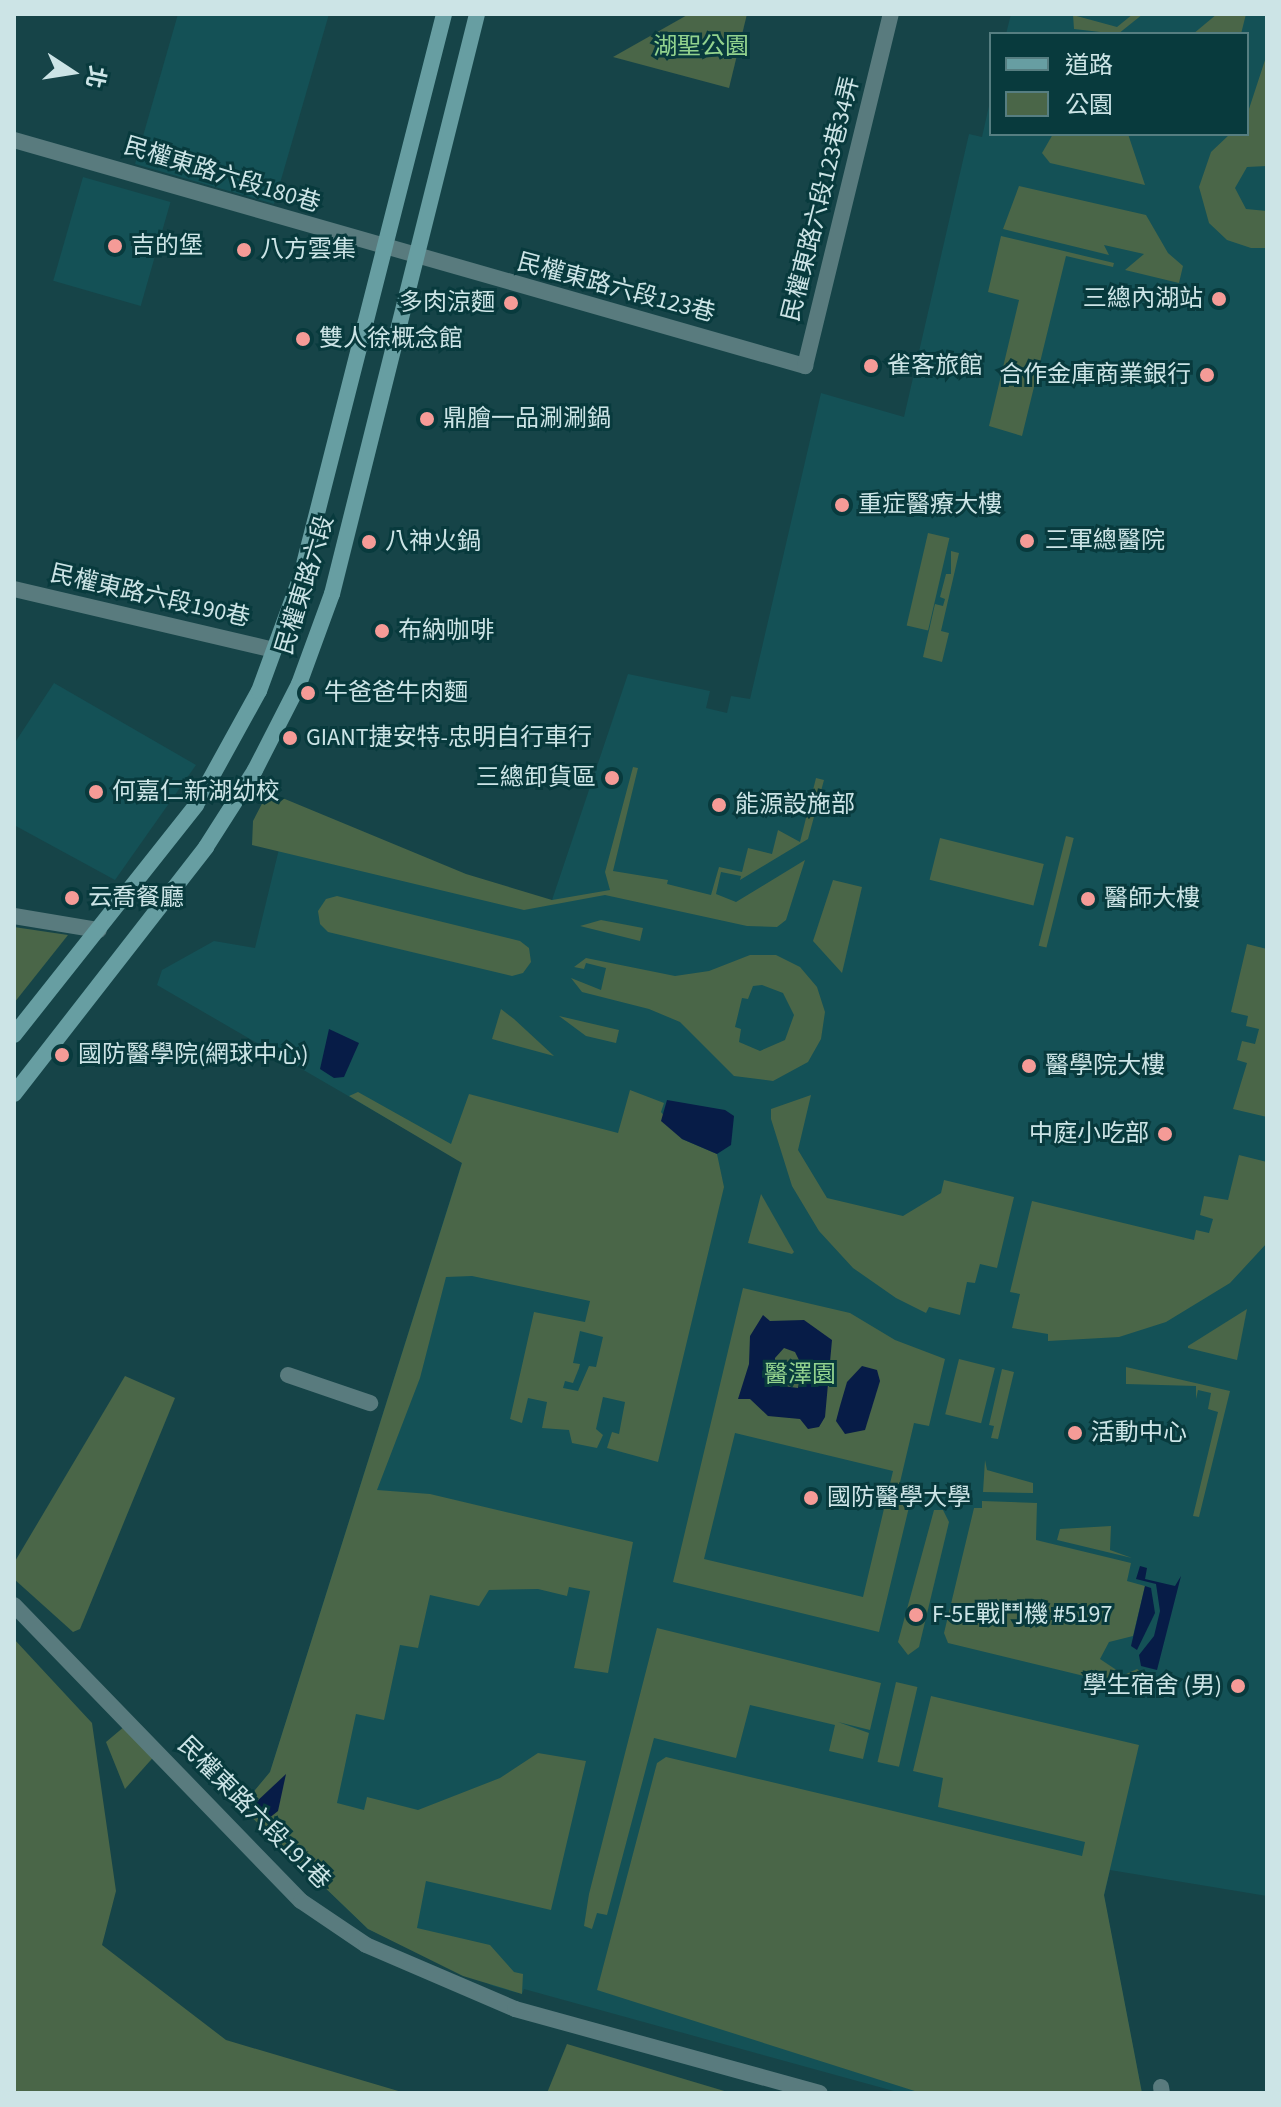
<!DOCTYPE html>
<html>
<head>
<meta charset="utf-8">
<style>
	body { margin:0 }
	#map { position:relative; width:1281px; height:2107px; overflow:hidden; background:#164448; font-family:"Source Sans 3","Noto Sans TC",sans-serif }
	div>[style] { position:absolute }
	.built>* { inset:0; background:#145156; transform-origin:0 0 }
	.green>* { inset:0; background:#4a6648; transform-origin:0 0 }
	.water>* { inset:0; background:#071c47 }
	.minor>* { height:16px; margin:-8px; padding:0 8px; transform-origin:8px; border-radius:8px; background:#597b7e }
	.secondary>* { height:16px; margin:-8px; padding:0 8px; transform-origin:8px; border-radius:8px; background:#679ea2 }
	.dots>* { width:22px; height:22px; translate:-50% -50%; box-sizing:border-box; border:4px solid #083a3d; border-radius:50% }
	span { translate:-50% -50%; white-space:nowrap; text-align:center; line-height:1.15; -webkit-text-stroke:6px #083a3d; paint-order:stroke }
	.park-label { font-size:24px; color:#93d38e }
	.street-label { font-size:24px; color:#cce4e6 }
	.poi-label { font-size:24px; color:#cce4e6 }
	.left { translate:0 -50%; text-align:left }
	.right { translate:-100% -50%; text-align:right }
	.frame { position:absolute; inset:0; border:16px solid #cce4e6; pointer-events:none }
	.legend { position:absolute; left:989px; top:32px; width:260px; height:104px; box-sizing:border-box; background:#083a3d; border:2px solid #567e81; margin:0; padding:10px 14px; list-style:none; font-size:24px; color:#cce4e6 }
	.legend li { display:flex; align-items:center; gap:16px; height:40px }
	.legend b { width:40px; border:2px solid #567e81 }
	.north { position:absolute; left:32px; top:32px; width:80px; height:80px; -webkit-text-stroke:6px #083a3d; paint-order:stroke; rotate:102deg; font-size:22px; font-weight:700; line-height:32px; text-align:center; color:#cce4e6 }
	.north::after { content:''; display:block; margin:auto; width:28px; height:36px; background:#cce4e6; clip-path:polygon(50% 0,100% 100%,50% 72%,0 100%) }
</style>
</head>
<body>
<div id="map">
	<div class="built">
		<i style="clip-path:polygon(178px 14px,329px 14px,274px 204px,135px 164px)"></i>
		<i style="clip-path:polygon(1011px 14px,1267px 14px,1267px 1896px,1110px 1870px,1104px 1896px,1142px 2093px,901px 2093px,524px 1989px,522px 1994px,493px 1986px,368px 1929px,241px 1807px,270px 1772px,462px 1162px,157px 985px,162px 970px,214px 941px,255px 948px,279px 849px,460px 875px,540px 903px,552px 900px,628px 674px,710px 691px,706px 708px,727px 713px,731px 696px,750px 699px,821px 393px,904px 417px,969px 134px,982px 137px,991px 97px,991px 134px,1247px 134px,1247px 34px,1006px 34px)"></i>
		<i style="left:83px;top:177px;width:91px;height:108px;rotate:16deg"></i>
		<i style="clip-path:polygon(54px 683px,196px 765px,115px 880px,14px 825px,14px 744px)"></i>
	</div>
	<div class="green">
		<i style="clip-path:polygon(689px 14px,747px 14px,729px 88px,613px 57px)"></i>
		<i style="clip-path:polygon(1133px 14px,1143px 14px,1118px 34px,1074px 29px,1073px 15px,1117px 27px)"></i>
		<i style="clip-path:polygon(1217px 14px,1246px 14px,1241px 34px,1193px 34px)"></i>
		<i style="clip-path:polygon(1267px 54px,1267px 166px,1247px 167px,1235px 188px,1246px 209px,1267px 211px,1267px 248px,1251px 248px,1227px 240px,1209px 223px,1199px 187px,1211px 152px,1230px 134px,1247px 134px,1247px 115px)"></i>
		<i style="clip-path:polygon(1053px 134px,1128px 134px,1145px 185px,1050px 163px,1042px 153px)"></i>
		<i style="clip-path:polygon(1019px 186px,1146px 215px,1168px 253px,1183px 266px,1179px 283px,1125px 270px,1144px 254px,1104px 245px,1109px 255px,1003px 229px)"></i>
		<i style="clip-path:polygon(1001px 236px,1114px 263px,1113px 267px,1066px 256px,1022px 436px,989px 426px,1019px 300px,988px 292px)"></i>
		<i style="left:928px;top:533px;width:22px;height:95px;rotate:13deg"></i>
		<i style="clip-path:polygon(951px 551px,959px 553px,941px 631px,949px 633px,942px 662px,923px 657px,935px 604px,943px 606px,945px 599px,940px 597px,946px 574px,951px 574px)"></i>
		<i style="clip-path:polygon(633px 767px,638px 768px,613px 871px,668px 880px,667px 884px,711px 895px,719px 867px,742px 872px,748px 848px,772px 854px,778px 830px,800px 842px,816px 778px,824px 780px,808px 839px,740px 880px,741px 876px,721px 872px,716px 894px,736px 902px,805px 860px,786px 920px,777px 927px,747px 926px,605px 895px,524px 910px,252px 845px,253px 821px,268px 792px,466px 874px,552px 900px,610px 890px,605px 872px)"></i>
		<i style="left:1066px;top:836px;width:8px;height:113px;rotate:14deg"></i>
		<i style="left:940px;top:838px;width:107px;height:43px;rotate:14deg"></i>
		<i style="clip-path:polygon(833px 880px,862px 887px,842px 973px,813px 941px)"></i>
		<i style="clip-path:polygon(337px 896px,520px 941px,529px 948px,531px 962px,523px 973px,512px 976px,328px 932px,320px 924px,318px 911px,326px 899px)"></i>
		<i style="clip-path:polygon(601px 920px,643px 928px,640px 941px,580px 926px)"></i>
		<i style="clip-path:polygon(14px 927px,68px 935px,14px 1003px)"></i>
		<i style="clip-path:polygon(1247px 944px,1267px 949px,1267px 1117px,1233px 1109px,1247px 1063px,1237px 1060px,1242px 1041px,1255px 1044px,1259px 1029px,1246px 1026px,1248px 1016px,1231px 1012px)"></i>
		<i style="clip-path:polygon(evenodd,750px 955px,776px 955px,800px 967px,817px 987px,825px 1012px,821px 1039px,808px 1062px,773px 1081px,734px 1076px,680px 1022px,649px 1009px,582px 992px,571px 978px,601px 990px,606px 968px,586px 963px,584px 969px,574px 967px,586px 958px,675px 976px,709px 971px,750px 955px,762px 985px,783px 993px,794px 1015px,785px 1040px,760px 1051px,739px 1042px,741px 1029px,735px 1027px,742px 998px,748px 999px,753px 986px,762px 985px)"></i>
		<i style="clip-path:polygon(501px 1009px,514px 1019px,554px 1056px,492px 1039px)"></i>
		<i style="clip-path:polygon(559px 1016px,619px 1030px,616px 1043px,586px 1036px)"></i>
		<i style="clip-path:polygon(evenodd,630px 1090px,664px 1103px,661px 1112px,682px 1139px,717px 1154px,724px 1187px,658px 1462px,607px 1448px,612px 1432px,619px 1434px,625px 1402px,603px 1397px,596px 1429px,603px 1435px,597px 1448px,572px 1443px,569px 1430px,542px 1428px,547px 1402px,528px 1398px,522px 1423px,510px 1419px,534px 1312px,585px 1322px,590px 1301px,472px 1276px,446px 1277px,420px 1378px,377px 1490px,430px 1494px,633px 1542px,608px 1673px,574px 1668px,590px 1591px,569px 1587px,567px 1596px,538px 1589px,489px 1590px,479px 1606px,430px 1595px,418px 1648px,400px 1645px,384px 1720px,356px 1714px,337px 1803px,364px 1810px,367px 1797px,418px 1810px,500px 1778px,538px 1753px,586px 1761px,551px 1910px,426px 1881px,417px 1928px,490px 1945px,514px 1972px,523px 1974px,522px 1994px,463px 1976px,368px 1929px,241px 1807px,270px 1772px,462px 1163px,349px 1096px,358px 1092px,451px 1144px,469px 1094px,618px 1133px,630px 1090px,580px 1331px,603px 1337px,596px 1367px,589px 1366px,578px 1391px,563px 1388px,565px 1381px,573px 1383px,579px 1368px,580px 1364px,573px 1363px,580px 1331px)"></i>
		<i style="clip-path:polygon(811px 1095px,798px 1150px,827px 1198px,903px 1216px,941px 1193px,944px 1180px,1014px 1197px,997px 1268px,980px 1264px,975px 1283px,967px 1282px,960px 1315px,929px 1307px,926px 1313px,896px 1298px,853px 1268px,819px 1231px,792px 1186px,771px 1119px,771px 1109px)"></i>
		<i style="clip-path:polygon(1239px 1155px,1267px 1162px,1267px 1243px,1230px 1283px,1166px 1322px,1119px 1337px,1048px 1341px,1048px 1334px,1012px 1328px,1020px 1294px,1010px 1292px,1032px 1201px,1194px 1240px,1196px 1230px,1209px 1233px,1213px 1219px,1200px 1215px,1204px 1196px,1228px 1200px)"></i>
		<i style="clip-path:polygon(761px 1194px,794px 1252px,792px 1254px,748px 1243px)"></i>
		<i style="clip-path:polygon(evenodd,743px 1288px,850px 1313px,895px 1340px,945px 1359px,929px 1426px,914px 1423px,897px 1495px,910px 1503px,879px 1632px,673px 1582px,743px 1288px,735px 1433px,893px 1471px,863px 1597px,704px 1559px,735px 1433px)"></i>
		<i style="clip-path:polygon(1247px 1309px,1237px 1360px,1188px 1348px,1188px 1346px)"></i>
		<i style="left:959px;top:1359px;width:37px;height:57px;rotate:14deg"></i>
		<i style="clip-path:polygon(1126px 1367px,1230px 1391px,1199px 1517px,1193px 1516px,1218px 1412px,1208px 1409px,1211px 1393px,1198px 1390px,1196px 1399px,1196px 1386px,1126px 1384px)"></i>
		<i style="clip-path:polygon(1002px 1369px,1014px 1372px,998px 1439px,991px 1438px,994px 1426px,989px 1425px)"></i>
		<i style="clip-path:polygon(125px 1376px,175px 1398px,80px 1629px,73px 1632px,14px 1579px,14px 1563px)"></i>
		<i style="clip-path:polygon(985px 1460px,987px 1470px,1033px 1483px,1033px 1493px,983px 1492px)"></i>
		<i style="clip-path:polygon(982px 1501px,1037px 1503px,1036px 1540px,1131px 1563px,1127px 1581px,1145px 1586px,1133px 1636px,1109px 1642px,1100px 1659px,1124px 1675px,1137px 1669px,1149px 1677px,1146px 1691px,948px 1643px,944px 1633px,974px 1508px,982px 1508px)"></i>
		<i style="clip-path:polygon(934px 1510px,943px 1510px,949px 1522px,919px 1647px,908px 1655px,898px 1642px)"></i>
		<i style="clip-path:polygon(1111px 1526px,1110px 1550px,1132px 1558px,1057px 1540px,1060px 1529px)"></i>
		<i style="clip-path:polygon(657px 1628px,881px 1683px,870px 1730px,838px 1722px,869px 1733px,863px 1759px,829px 1751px,835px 1725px,750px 1705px,736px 1758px,654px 1738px,607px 1915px,597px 1913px,592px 1929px,584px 1926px,589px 1894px)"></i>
		<i style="clip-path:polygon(14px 1639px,92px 1723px,116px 1891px,102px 1945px,226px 2040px,405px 2093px,14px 2093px)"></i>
		<i style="left:896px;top:1682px;width:22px;height:82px;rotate:13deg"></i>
		<i style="clip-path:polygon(931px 1696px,1139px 1745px,1104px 1895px,1142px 2093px,921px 2093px,597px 1990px,657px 1763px,666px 1757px,1082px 1856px,1085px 1842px,938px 1807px,943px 1778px,913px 1771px)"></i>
		<i style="clip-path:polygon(125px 1726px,158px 1752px,125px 1789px,106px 1742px)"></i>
		<i style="clip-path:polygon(567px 2044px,731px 2093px,547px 2093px)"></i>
	</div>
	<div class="water">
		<i style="clip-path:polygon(329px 1029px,359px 1043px,344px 1077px,334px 1078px,320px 1069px)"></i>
		<i style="clip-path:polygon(667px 1100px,725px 1110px,734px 1116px,731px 1145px,717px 1154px,682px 1139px,661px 1121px)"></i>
		<i style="clip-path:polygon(evenodd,763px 1315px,770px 1321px,804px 1320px,832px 1340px,825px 1417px,819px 1427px,808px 1429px,800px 1419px,768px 1416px,750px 1399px,738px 1399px,749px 1364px,750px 1336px,763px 1315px,784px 1348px,795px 1352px,802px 1366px,798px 1388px,783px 1386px,776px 1377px,775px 1358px,784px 1348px)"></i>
		<i style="clip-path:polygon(862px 1366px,877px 1370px,880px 1381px,865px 1430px,845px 1434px,836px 1421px,840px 1406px,847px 1382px)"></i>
		<i style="clip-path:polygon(1140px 1566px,1147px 1568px,1145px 1579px,1175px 1586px,1181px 1576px,1157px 1670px,1141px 1666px,1139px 1655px,1154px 1636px,1160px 1611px,1156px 1584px,1136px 1579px)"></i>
		<i style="clip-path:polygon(1145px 1586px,1151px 1588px,1155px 1613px,1137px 1650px,1131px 1646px)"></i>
		<i style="clip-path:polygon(286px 1774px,278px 1811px,268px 1819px,258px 1816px,252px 1806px)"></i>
	</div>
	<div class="minor">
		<i style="left:14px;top:140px;width:823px;rotate:15.95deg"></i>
		<i style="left:805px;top:366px;width:362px;rotate:-76.3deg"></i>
		<i style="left:14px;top:589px;width:267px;rotate:13.2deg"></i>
		<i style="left:14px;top:916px;width:86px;rotate:9.4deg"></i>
		<i style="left:288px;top:1375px;width:87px;rotate:18.9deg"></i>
		<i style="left:14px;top:1605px;width:412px;rotate:45.9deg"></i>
		<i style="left:301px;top:1901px;width:78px;rotate:34.1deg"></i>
		<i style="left:366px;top:1945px;width:162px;rotate:23.2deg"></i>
		<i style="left:515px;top:2009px;width:316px;rotate:15.4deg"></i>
		<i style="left:1161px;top:2087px;width:6px;rotate:81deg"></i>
	</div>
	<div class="secondary">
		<i style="left:14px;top:1035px;width:293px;rotate:-51.6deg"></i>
		<i style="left:196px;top:805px;width:130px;rotate:-61.1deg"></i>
		<i style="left:259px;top:691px;width:122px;rotate:-69.9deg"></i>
		<i style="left:301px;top:576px;width:580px;rotate:-75.72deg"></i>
		<i style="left:14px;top:1094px;width:313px;rotate:-52.1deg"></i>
		<i style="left:206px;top:847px;width:91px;rotate:-57.5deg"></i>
		<i style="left:255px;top:770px;width:97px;rotate:-62.9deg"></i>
		<i style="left:299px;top:684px;width:96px;rotate:-69.9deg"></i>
		<i style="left:332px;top:594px;width:598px;rotate:-75.96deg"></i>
	</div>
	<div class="dots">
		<i style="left:115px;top:246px;background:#f59b97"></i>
		<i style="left:244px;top:250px;background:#f59b97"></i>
		<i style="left:1219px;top:299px;background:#f59b97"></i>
		<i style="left:511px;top:303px;background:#f59b97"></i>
		<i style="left:303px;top:339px;background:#f59b97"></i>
		<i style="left:871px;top:366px;background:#f59b97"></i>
		<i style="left:1207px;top:375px;background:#f59b97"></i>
		<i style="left:427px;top:419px;background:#f59b97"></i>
		<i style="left:842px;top:505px;background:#f59b97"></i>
		<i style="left:1027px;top:541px;background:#f59b97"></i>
		<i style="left:369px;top:542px;background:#f59b97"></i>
		<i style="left:382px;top:631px;background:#f59b97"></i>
		<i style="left:308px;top:693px;background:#f59b97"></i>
		<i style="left:290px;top:738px;background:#f59b97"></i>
		<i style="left:612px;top:778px;background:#f59b97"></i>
		<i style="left:96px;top:792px;background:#f59b97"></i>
		<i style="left:719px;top:805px;background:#f59b97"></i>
		<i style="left:72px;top:898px;background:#f59b97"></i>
		<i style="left:1088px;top:899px;background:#f59b97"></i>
		<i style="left:62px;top:1055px;background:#f59b97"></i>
		<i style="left:1029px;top:1066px;background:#f59b97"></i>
		<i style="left:1165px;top:1134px;background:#f59b97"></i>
		<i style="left:1075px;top:1433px;background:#f59b97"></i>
		<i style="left:811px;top:1498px;background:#f59b97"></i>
		<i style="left:916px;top:1615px;background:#f59b97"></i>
		<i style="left:1238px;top:1686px;background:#f59b97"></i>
	</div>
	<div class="park-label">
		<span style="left:701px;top:47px">湖聖公園</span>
		<span style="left:800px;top:1375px">醫澤園</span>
	</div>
	<div class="street-label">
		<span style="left:222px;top:175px;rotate:17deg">民權東路六段180巷</span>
		<span style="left:821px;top:199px;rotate:-76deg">民權東路六段123巷34弄</span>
		<span style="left:616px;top:288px;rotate:15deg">民權東路六段123巷</span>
		<span style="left:305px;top:585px;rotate:-73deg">民權東路六段</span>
		<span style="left:150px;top:596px;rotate:13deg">民權東路六段190巷</span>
		<span style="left:254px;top:1813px;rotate:45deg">民權東路六段191巷</span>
	</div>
	<div class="poi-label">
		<span class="left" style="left:131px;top:246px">吉的堡</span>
		<span class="left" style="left:260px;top:250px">八方雲集</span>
		<span class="right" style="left:1203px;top:299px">三總內湖站</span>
		<span class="right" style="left:495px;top:303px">多肉涼麵</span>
		<span class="left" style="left:319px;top:339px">雙人徐概念館</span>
		<span class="left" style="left:887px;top:366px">雀客旅館</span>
		<span class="right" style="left:1191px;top:375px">合作金庫商業銀行</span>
		<span class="left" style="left:443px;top:419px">鼎膾一品涮涮鍋</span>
		<span class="left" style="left:858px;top:505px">重症醫療大樓</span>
		<span class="left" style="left:1045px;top:541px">三軍總醫院</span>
		<span class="left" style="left:385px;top:542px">八神火鍋</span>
		<span class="left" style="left:398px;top:631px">布納咖啡</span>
		<span class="left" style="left:324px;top:693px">牛爸爸牛肉麵</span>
		<span class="left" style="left:306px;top:738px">GIANT捷安特-忠明自行車行</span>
		<span class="right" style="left:596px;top:778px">三總卸貨區</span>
		<span class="left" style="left:112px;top:792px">何嘉仁新湖幼校</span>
		<span class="left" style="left:735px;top:805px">能源設施部</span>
		<span class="left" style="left:88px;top:898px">云喬餐廳</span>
		<span class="left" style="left:1104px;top:899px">醫師大樓</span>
		<span class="left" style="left:78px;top:1055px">國防醫學院(網球中心)</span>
		<span class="left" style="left:1045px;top:1066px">醫學院大樓</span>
		<span class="right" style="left:1149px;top:1134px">中庭小吃部</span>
		<span class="left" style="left:1091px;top:1433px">活動中心</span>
		<span class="left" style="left:827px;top:1498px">國防醫學大學</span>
		<span class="left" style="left:932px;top:1615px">F-5E戰鬥機 #5197</span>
		<span class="right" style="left:1222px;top:1686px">學生宿舍 (男)</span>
	</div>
	<div class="frame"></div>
	<ul class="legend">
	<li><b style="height:10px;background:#679ea2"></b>道路</li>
	<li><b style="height:22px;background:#4a6648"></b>公園</li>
	</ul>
	<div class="north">北</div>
</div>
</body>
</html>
